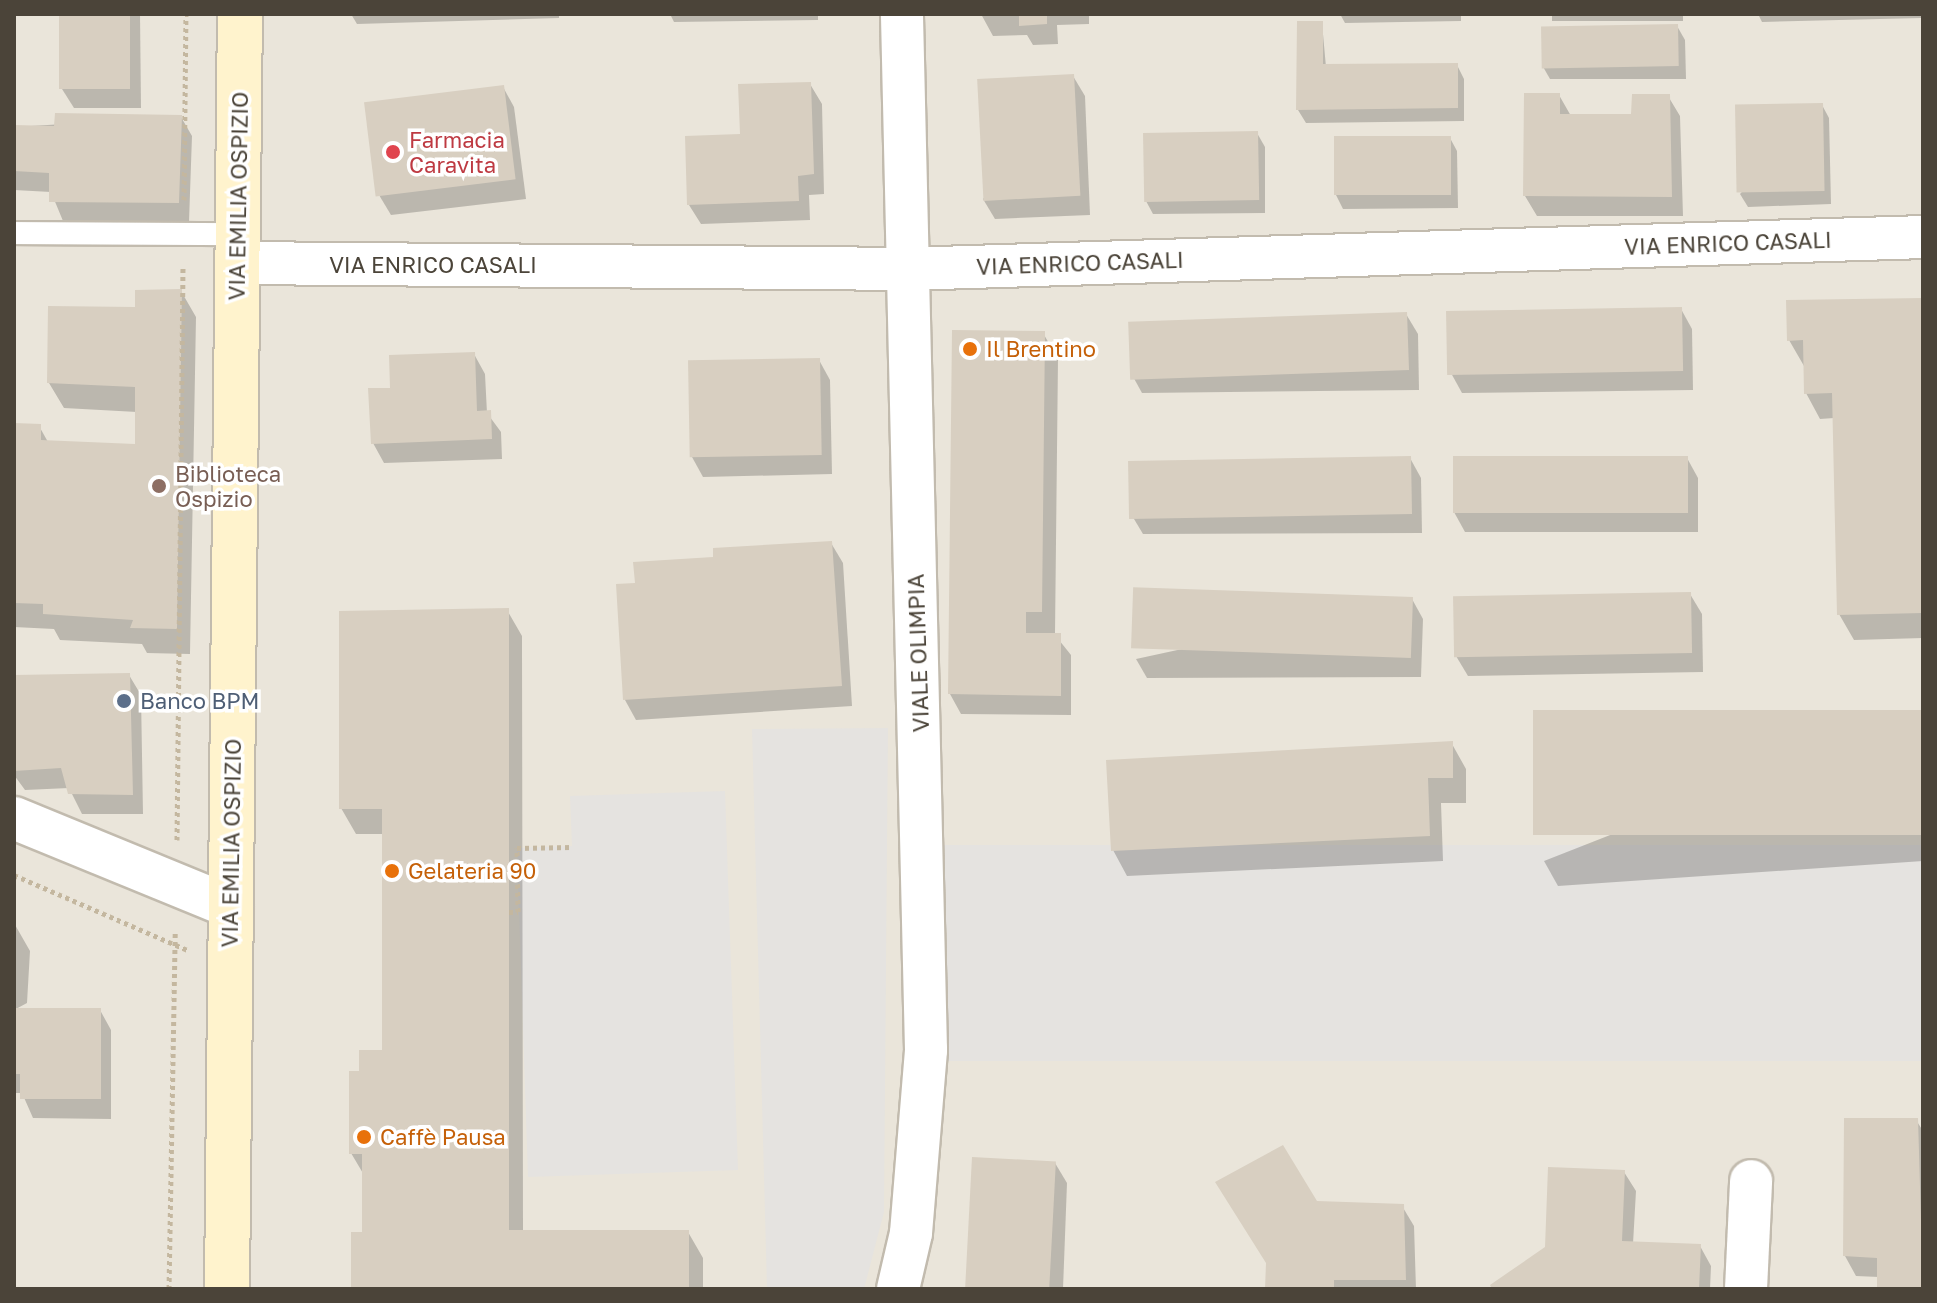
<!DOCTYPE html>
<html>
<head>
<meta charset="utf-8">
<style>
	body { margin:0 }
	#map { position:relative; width:1937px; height:1303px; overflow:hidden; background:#f6f3ec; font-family:"Golos Text",sans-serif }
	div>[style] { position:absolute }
	.residential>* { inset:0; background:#eae5da; transform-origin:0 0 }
	.parking>* { inset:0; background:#e5e3e0; transform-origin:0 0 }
	.shadow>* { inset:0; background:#0003; transform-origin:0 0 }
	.building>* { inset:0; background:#d8cfc1; transform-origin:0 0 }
	.path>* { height:5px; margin-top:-2.5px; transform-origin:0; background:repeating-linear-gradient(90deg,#c4b79f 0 4px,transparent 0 8px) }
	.roads { filter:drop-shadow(2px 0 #c2bbae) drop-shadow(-2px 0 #c2bbae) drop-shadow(0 2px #c2bbae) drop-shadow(0 -2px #c2bbae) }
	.lane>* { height:22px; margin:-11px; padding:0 11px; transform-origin:11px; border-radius:11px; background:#fff }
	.street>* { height:42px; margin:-21px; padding:0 21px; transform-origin:21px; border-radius:21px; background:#fff }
	.secondary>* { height:44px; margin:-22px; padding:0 22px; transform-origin:22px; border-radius:22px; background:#fff3cd }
	.dots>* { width:22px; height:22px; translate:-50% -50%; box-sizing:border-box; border:4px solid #fff; border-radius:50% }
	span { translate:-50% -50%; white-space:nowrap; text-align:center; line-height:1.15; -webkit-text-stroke:7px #fff; paint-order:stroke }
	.health-label { font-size:22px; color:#be3a42 }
	.left { translate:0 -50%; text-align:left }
	.street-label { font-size:22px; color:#4b4439 }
	.food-label { font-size:22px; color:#c56008 }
	.education-label { font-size:22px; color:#785e54 }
	.service-label { font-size:22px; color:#4e5e75 }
	.frame { position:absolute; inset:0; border:16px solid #4b4439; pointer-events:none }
</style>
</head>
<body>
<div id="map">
	<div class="residential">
		<i style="left:14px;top:14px;width:1909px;height:1275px"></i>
	</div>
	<div class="parking">
		<i style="clip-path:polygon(888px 728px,884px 1212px,864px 1289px,767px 1289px,752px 729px)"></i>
		<i style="clip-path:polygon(725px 791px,738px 1170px,528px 1177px,517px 848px,572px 846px,570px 796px)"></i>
		<i style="left:1923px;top:845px;width:216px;height:983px;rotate:90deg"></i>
	</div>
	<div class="shadow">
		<i style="clip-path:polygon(61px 14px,140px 14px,141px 108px,74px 108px,62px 89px)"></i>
		<i style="clip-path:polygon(351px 14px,559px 14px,559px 18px,357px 24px)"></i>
		<i style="clip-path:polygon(670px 14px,818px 14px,818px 20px,674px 22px)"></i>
		<i style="clip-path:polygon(981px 14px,1089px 14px,1089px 24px,1057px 25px,1058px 44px,1033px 45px,1027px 35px,993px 36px)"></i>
		<i style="clip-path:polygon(1340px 14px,1461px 14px,1461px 21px,1345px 23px)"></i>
		<i style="left:1552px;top:14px;width:131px;height:7px"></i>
		<i style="clip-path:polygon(1758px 14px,1921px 14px,1921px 18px,1762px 22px)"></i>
		<i style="clip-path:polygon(1322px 23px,1326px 67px,1457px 65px,1464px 79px,1464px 121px,1306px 123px,1298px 110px)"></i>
		<i style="clip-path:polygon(1677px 26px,1685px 40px,1686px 79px,1550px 79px,1542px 65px)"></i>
		<i style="clip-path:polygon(1073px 76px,1085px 96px,1090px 215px,995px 219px,983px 199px)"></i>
		<i style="clip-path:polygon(810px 84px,822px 104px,824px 194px,809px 195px,810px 220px,701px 224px,689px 205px,742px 136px)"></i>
		<i style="clip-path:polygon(503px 87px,514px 107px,526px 199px,391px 215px,379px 195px)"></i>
		<i style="clip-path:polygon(1559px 95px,1571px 116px,1633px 116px,1668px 96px,1680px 116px,1683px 216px,1537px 216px,1525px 196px)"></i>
		<i style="clip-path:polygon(1822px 105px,1829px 118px,1831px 204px,1748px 207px,1740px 194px)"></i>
		<i style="clip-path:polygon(181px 117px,192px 136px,189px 222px,63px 221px,51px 192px,14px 190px,14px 127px)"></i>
		<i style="clip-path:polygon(1257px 133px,1265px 147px,1265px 213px,1153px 214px,1146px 201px)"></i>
		<i style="clip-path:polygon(1450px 138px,1457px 151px,1458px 208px,1343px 209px,1336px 195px)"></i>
		<i style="clip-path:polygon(181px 291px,196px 317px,190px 654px,147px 653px,142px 644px,60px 640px,54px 629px,14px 627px,14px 425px,39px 426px,48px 442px,137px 446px,137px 412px,64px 408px,49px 383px,137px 309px)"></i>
		<i style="clip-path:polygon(1923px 300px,1923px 638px,1854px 640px,1839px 614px,1834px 418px,1820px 419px,1806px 393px,1804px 366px,1789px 340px)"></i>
		<i style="clip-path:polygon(1681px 309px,1692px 329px,1693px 390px,1462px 393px,1451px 373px)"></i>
		<i style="clip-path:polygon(1406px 314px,1418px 334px,1419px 390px,1142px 393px,1131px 373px)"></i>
		<i style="clip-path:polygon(1043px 333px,1058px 359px,1055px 635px,1071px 655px,1071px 715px,961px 714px,950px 694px)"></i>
		<i style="clip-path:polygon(474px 354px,485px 374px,487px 413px,501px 432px,502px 459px,384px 463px,373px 443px,392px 390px)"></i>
		<i style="clip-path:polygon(819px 360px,830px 380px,832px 474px,703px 477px,692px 457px)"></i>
		<i style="clip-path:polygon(1410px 458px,1421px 478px,1422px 533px,1143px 534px,1131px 514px)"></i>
		<i style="clip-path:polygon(1687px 458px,1698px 478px,1698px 532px,1465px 532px,1454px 512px)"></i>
		<i style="clip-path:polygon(831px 543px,843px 563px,852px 706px,636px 720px,625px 700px,637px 584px,715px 559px)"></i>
		<i style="clip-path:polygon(1690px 594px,1702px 614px,1703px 672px,1468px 676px,1456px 656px)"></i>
		<i style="clip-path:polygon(1412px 599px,1423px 619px,1421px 677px,1147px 678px,1136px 659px)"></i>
		<i style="clip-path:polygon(507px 610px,522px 636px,523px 1232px,688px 1232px,703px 1258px,703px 1289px,353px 1289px,364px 1234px,364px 1175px,351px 1153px,361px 1073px,384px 1052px,384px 834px,356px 834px,341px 808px)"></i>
		<i style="clip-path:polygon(129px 675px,141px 695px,143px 814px,82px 814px,69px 788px,25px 790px,14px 775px,14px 677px)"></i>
		<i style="clip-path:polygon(1923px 712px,1923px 861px,1558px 886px,1544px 861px)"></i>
		<i style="clip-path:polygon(1452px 744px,1466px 769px,1466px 803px,1441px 803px,1443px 861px,1127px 876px,1113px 850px)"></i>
		<i style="clip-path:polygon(14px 923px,30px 951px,27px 1003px,14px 1010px,100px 1010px,111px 1030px,111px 1119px,33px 1118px,22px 1093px,14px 1093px)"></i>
		<i style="clip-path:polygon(1916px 1120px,1923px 1131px,1923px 1289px,1879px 1289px,1879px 1277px,1856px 1276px,1845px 1256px)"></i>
		<i style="clip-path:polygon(1055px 1163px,1067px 1183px,1063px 1289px,973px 1289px)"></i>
		<i style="clip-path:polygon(1624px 1172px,1636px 1191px,1633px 1244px,1700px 1246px,1711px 1266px,1710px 1289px,1494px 1289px,1547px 1248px)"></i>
		<i style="clip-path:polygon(1316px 1203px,1402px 1206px,1414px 1226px,1416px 1289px,1267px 1289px)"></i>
	</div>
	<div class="building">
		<i style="left:59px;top:14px;width:71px;height:75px"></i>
		<i style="clip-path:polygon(1019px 14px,1047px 14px,1047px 24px,1019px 26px)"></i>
		<i style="clip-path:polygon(1297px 21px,1323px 21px,1323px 64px,1458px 63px,1458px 108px,1296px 110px)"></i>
		<i style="left:1678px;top:24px;width:42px;height:137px;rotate:89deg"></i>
		<i style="left:1074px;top:74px;width:122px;height:97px;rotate:87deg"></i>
		<i style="clip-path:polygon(811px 82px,814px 174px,798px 176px,799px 201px,687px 205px,685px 136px,740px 134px,738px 84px)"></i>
		<i style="left:504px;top:85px;width:95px;height:141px;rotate:83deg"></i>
		<i style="clip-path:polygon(1524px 93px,1560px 93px,1560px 114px,1631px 114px,1632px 94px,1670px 94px,1672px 197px,1523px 196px)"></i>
		<i style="left:1823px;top:103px;width:88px;height:88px;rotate:89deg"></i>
		<i style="clip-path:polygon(55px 113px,182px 115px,179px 203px,49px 202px,49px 173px,14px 171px,14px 125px,54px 126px)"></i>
		<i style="left:1258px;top:131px;width:69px;height:115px;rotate:89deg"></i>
		<i style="left:1451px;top:136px;width:59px;height:117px;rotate:90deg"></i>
		<i style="clip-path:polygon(182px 289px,177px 629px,130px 628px,133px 620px,43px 614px,43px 604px,14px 603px,14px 423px,41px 424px,41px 440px,135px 444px,135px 387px,47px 383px,48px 306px,135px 307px,135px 290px)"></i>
		<i style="clip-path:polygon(1923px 298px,1923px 613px,1837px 615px,1832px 393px,1804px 394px,1803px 340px,1787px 341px,1786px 300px)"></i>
		<i style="left:1682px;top:307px;width:64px;height:236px;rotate:89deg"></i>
		<i style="left:1407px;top:312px;width:58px;height:279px;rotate:88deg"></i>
		<i style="clip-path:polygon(952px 330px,1045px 331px,1042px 612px,1026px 612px,1026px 633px,1061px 633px,1061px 696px,948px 694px)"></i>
		<i style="clip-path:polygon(475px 352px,477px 411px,491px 410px,492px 439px,371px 444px,368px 388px,390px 388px,389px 355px)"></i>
		<i style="left:820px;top:358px;width:97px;height:132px;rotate:89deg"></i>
		<i style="left:1411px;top:456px;width:58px;height:283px;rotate:89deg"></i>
		<i style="left:1453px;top:456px;width:235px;height:57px"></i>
		<i style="clip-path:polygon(832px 541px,842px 686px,623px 700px,616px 584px,635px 583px,633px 562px,713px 557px,713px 548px)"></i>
		<i style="left:1691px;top:592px;width:61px;height:238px;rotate:89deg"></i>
		<i style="left:1413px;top:597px;width:61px;height:280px;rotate:92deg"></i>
		<i style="clip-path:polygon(509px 608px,509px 1230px,689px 1230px,689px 1289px,351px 1289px,351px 1232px,362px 1232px,362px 1154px,349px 1154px,349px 1071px,359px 1071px,359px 1050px,382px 1050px,382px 809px,339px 809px,339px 611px)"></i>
		<i style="clip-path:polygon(130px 673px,133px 795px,68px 794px,61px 768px,14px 771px,14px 675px)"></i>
		<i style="left:1923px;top:710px;width:125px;height:390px;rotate:90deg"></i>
		<i style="clip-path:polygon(1453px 741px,1453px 778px,1428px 778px,1430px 836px,1111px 851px,1106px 760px)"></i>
		<i style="clip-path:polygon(14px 1008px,101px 1008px,101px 1099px,20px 1099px,20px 1074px,14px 1074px)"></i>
		<i style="clip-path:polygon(1844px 1118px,1918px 1118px,1923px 1289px,1877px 1289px,1877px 1258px,1843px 1256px)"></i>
		<i style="clip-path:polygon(1283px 1145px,1317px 1201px,1404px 1204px,1406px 1280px,1334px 1280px,1334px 1289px,1265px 1289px,1266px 1263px,1215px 1182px)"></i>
		<i style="left:972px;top:1157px;width:84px;height:132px;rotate:3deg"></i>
		<i style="clip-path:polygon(1548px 1167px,1625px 1170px,1622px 1241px,1701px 1244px,1699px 1289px,1492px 1289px,1490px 1285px,1545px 1247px)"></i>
	</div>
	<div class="path">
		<i style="left:184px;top:200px;width:186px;rotate:-89.4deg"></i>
		<i style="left:177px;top:840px;width:574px;rotate:-89.4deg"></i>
		<i style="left:14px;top:875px;width:189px;rotate:23.4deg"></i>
		<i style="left:509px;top:912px;width:9px"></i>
		<i style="left:518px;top:912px;width:64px;rotate:-90.9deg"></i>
		<i style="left:517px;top:848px;width:55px;rotate:-1deg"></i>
		<i style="left:169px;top:1289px;width:359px;rotate:-89deg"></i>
	</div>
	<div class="roads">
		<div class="lane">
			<i style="left:14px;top:233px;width:224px;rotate:0.3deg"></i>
		</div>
		<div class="street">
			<i style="left:238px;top:263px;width:668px;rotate:0.51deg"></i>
			<i style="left:906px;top:269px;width:1018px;rotate:-1.8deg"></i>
			<i style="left:14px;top:818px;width:235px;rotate:22.3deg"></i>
			<i style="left:898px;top:1289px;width:57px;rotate:-76.9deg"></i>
			<i style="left:911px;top:1233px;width:184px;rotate:-85.3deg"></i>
			<i style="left:926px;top:1050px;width:1036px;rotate:-91.33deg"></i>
			<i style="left:1746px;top:1289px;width:108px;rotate:-87.3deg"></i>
		</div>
		<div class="secondary">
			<i style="left:227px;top:1289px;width:1275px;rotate:-89.42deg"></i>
		</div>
	</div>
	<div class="dots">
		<i style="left:393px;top:152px;background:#e0444e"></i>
		<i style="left:970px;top:349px;background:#e8710a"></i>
		<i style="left:159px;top:486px;background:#8d6e63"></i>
		<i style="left:124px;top:701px;background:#5c6f8a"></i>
		<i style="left:392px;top:871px;background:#e8710a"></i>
		<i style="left:364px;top:1137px;background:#e8710a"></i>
	</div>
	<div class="health-label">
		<span class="left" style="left:409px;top:152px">Farmacia<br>Caravita</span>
	</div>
	<div class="street-label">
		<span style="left:238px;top:196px;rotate:-89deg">VIA EMILIA OSPIZIO</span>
		<span style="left:1728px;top:243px;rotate:-2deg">VIA ENRICO CASALI</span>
		<span style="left:1080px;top:263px;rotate:-2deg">VIA ENRICO CASALI</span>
		<span style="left:433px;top:265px">VIA ENRICO CASALI</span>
		<span style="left:918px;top:653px;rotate:-92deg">VIALE OLIMPIA</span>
		<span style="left:231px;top:843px;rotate:-89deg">VIA EMILIA OSPIZIO</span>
	</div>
	<div class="food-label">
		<span class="left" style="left:986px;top:349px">Il Brentino</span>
		<span class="left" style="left:408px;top:871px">Gelateria 90</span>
		<span class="left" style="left:380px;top:1137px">Caffè Pausa</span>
	</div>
	<div class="education-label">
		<span class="left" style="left:175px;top:486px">Biblioteca<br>Ospizio</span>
	</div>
	<div class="service-label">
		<span class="left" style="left:140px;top:701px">Banco BPM</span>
	</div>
	<div class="frame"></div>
</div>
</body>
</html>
